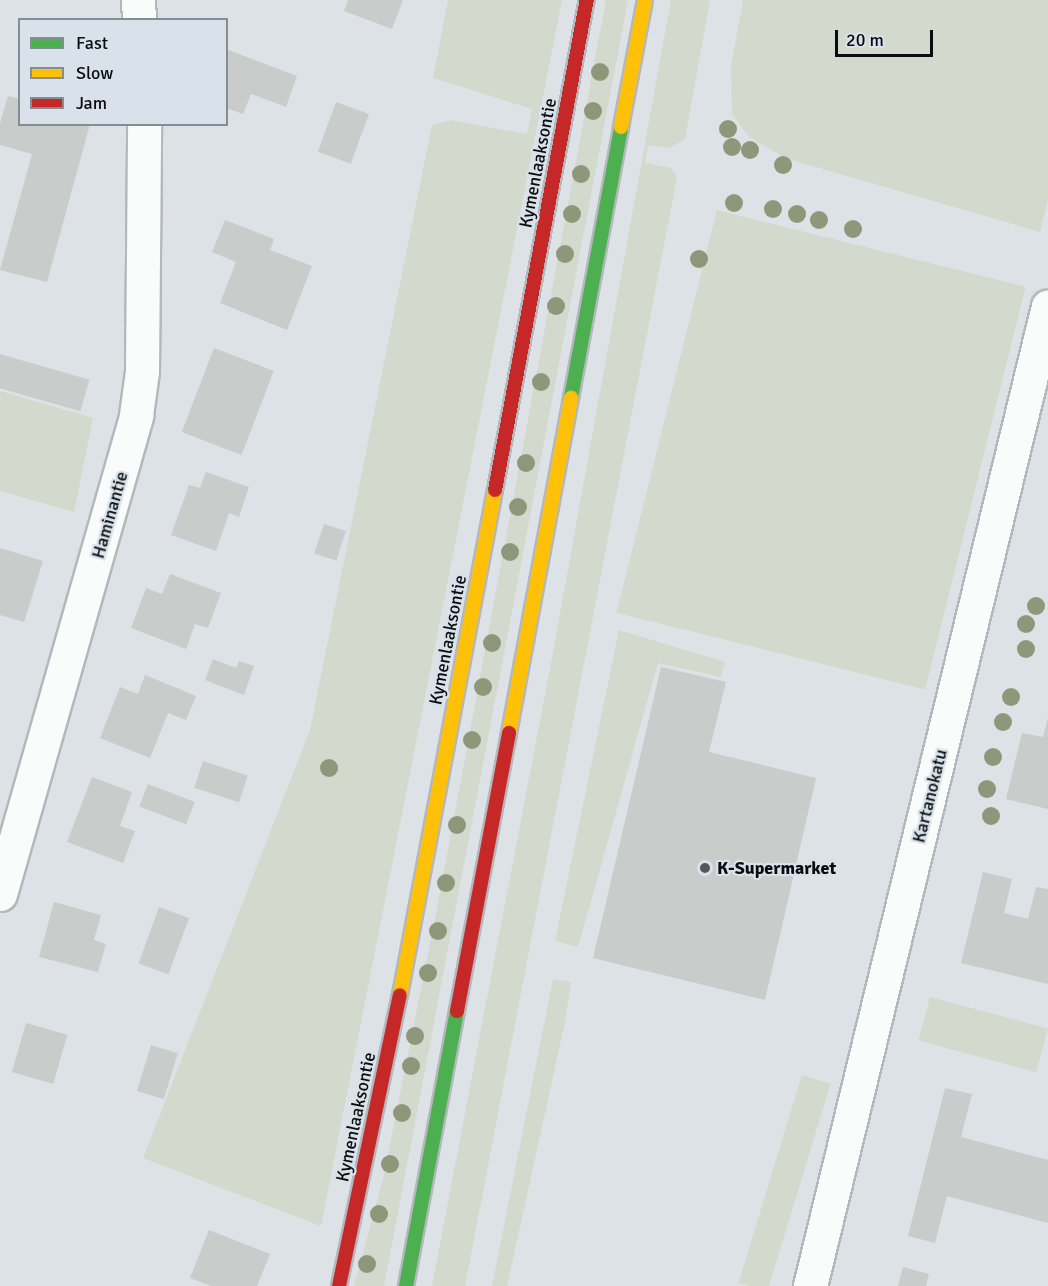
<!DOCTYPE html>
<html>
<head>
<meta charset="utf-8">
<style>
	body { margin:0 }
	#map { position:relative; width:1048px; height:1286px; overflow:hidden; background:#dde2e6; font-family:Signika,sans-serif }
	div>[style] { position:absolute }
	.green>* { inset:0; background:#d3d9cd; transform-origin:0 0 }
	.building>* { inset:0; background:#cacbcb; transform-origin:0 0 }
	.roads { filter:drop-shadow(2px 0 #b4b8bc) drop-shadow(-2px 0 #b4b8bc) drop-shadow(0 2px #b4b8bc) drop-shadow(0 -2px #b4b8bc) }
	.street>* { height:33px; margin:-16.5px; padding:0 16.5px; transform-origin:16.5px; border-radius:16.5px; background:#fafbfb }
	.fast>* { height:14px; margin:-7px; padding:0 7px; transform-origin:7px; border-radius:7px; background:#4caf50 }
	.slow>* { height:14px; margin:-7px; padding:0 7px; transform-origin:7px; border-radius:7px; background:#ffc107 }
	.jam>* { height:14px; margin:-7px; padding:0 7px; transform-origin:7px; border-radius:7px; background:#c62828 }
	.trees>* { width:18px; height:18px; margin:-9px; border-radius:50%; background:#8f977b }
	.dots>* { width:16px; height:16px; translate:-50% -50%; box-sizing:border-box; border:3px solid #d9e2ea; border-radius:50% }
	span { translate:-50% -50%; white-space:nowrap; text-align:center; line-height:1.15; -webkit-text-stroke:4.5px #d9e2ea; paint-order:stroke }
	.street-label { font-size:18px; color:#0a0d0f }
	.poi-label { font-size:18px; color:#0a0d0f; font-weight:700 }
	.left { translate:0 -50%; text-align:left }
	.legend { position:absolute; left:18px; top:18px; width:210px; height:108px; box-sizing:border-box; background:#d9e2ea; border:2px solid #868d92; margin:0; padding:8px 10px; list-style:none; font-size:18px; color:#0a0d0f }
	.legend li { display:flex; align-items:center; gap:12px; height:30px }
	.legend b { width:30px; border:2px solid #868d92 }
	.scale { position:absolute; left:835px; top:30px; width:98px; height:27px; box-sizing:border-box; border:3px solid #0a0d0f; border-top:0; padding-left:8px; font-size:18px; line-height:21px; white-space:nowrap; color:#0a0d0f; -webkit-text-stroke:4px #d9e2ea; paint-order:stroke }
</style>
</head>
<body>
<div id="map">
	<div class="green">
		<i style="clip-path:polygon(448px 0,562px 0,321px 1226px,143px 1158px,310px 730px,432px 125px,450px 120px,527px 134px,532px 109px,433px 78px)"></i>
		<i style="clip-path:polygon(606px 0,628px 0,384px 1286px,354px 1286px,384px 1175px,438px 903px)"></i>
		<i style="clip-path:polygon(671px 0,710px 0,685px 139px,670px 148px,648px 145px,645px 163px,671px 168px,677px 177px,465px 1286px,432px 1286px,551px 663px)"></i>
		<i style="clip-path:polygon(743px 0,1048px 0,1048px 200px,1040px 232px,785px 158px,749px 137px,732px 114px,731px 67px)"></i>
		<i style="left:717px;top:210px;width:318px;height:415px;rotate:14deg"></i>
		<i style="clip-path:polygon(0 391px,93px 418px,74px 512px,0 491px)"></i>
		<i style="clip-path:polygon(619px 630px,725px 662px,721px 677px,658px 663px,578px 947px,555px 941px)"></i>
		<i style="clip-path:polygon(553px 979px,571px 982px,565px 1022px,507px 1286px,492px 1286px)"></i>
		<i style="left:930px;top:997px;width:122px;height:45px;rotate:15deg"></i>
		<i style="left:802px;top:1075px;width:30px;height:217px;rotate:17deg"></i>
	</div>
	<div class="building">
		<i style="clip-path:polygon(348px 0,403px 0,392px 29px,344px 11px)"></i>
		<i style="clip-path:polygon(226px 49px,297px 76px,286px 107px,251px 94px,243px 114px,226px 108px)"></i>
		<i style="clip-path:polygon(8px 96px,20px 99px,20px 124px,90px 124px,47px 282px,0 270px,32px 154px,0 145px,0 123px)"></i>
		<i style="left:336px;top:102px;width:35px;height:53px;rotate:20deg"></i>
		<i style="clip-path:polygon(225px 220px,274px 239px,270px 250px,312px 266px,287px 330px,220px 303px,236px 262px,212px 252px)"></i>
		<i style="left:214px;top:348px;width:64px;height:90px;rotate:21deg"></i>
		<i style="left:0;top:354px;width:93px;height:33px;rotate:16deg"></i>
		<i style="clip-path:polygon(206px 472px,249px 487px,239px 517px,229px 513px,216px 551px,171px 535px,189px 485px,200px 488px)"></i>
		<i style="left:324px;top:524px;width:23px;height:31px;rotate:18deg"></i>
		<i style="clip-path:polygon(0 548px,43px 561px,24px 622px,0 615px)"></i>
		<i style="clip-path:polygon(170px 574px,221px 593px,208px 628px,195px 624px,186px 649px,131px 628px,146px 588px,162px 594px)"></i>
		<i style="clip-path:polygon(213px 659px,236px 668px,239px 661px,254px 666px,244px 695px,205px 680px)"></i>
		<i style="clip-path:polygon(661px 667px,726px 682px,709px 752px,816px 778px,765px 1000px,593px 958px)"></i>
		<i style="clip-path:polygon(145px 675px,196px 696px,186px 720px,168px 713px,150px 758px,100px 738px,120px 687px,138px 694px)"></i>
		<i style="clip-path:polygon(1048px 718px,1048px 809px,1006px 799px,1022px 733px,1043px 737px)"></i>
		<i style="left:203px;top:761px;width:47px;height:28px;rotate:18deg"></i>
		<i style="clip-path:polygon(92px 777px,132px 792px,120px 826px,135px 831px,123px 863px,67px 842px)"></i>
		<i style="left:148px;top:784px;width:50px;height:24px;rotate:21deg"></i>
		<i style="clip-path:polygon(983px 872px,1012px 879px,1004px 913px,1028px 919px,1036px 887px,1048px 889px,1048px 984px,961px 963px)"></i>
		<i style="clip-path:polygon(54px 902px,101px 915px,94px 940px,106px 944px,98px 972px,39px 957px)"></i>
		<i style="left:159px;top:907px;width:32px;height:60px;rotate:20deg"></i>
		<i style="left:26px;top:1023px;width:43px;height:51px;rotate:16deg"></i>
		<i style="left:151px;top:1045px;width:28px;height:48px;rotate:17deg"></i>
		<i style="clip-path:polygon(945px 1088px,972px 1094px,961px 1137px,1048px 1160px,1048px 1223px,947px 1196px,935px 1243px,908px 1236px)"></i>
		<i style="clip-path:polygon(209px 1230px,270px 1254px,257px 1286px,211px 1286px,190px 1278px)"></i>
		<i style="clip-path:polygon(903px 1267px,929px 1274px,926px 1286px,898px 1286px)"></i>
	</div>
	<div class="roads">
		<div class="street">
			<i style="left:138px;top:0;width:20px;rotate:87deg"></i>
			<i style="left:0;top:894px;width:498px;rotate:-74.1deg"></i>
			<i style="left:136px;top:415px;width:44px;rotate:-82.2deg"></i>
			<i style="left:142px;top:371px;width:247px;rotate:-89.5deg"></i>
			<i style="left:810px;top:1286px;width:1008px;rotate:-76.35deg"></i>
		</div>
		<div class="fast">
			<i style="left:571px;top:398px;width:276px;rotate:-79.5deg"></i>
			<i style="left:406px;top:1286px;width:280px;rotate:-79.5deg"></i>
		</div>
		<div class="slow">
			<i style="left:621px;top:127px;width:129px;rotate:-79.3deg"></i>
			<i style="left:509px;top:733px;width:341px;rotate:-79.5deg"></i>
			<i style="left:400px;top:995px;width:514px;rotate:-79.35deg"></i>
		</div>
		<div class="jam">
			<i style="left:495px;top:490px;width:499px;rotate:-79.4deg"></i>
			<i style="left:457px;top:1011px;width:283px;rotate:-79.4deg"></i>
			<i style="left:339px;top:1286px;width:297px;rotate:-78.2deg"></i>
		</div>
	</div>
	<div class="trees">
		<i style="left:600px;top:72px"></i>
		<i style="left:593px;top:111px"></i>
		<i style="left:728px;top:129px"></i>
		<i style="left:732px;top:147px"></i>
		<i style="left:750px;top:150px"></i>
		<i style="left:783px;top:165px"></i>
		<i style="left:581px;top:174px"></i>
		<i style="left:734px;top:203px"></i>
		<i style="left:773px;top:209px"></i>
		<i style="left:572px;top:214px"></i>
		<i style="left:797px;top:214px"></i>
		<i style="left:819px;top:220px"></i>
		<i style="left:853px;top:229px"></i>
		<i style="left:565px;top:254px"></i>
		<i style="left:699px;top:259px"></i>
		<i style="left:556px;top:306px"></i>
		<i style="left:541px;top:382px"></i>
		<i style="left:526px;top:463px"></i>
		<i style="left:518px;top:507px"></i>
		<i style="left:510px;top:552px"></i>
		<i style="left:1036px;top:606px"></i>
		<i style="left:1026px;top:624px"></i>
		<i style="left:492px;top:643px"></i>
		<i style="left:1026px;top:649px"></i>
		<i style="left:483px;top:687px"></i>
		<i style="left:1011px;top:697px"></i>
		<i style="left:1003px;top:722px"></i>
		<i style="left:472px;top:740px"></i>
		<i style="left:993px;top:757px"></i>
		<i style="left:329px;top:768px"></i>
		<i style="left:987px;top:789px"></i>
		<i style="left:991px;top:816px"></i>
		<i style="left:457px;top:825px"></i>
		<i style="left:446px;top:883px"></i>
		<i style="left:438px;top:931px"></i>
		<i style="left:428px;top:973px"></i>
		<i style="left:415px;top:1036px"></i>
		<i style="left:411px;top:1066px"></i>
		<i style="left:402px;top:1113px"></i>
		<i style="left:390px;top:1164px"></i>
		<i style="left:379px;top:1214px"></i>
		<i style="left:367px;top:1264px"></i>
	</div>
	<div class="dots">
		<i style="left:705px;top:868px;background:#54585a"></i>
	</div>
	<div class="street-label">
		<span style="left:538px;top:163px;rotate:-79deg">Kymenlaaksontie</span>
		<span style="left:110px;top:515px;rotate:-74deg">Haminantie</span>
		<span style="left:448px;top:640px;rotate:-79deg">Kymenlaaksontie</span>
		<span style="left:930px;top:796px;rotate:-76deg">Kartanokatu</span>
		<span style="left:356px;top:1117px;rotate:-78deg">Kymenlaaksontie</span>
	</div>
	<div class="poi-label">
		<span class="left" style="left:717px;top:868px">K-Supermarket</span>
	</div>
	<ul class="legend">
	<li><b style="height:8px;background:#4caf50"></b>Fast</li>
	<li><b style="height:8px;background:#ffc107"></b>Slow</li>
	<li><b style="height:8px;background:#c62828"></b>Jam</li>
	</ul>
	<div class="scale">20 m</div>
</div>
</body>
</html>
